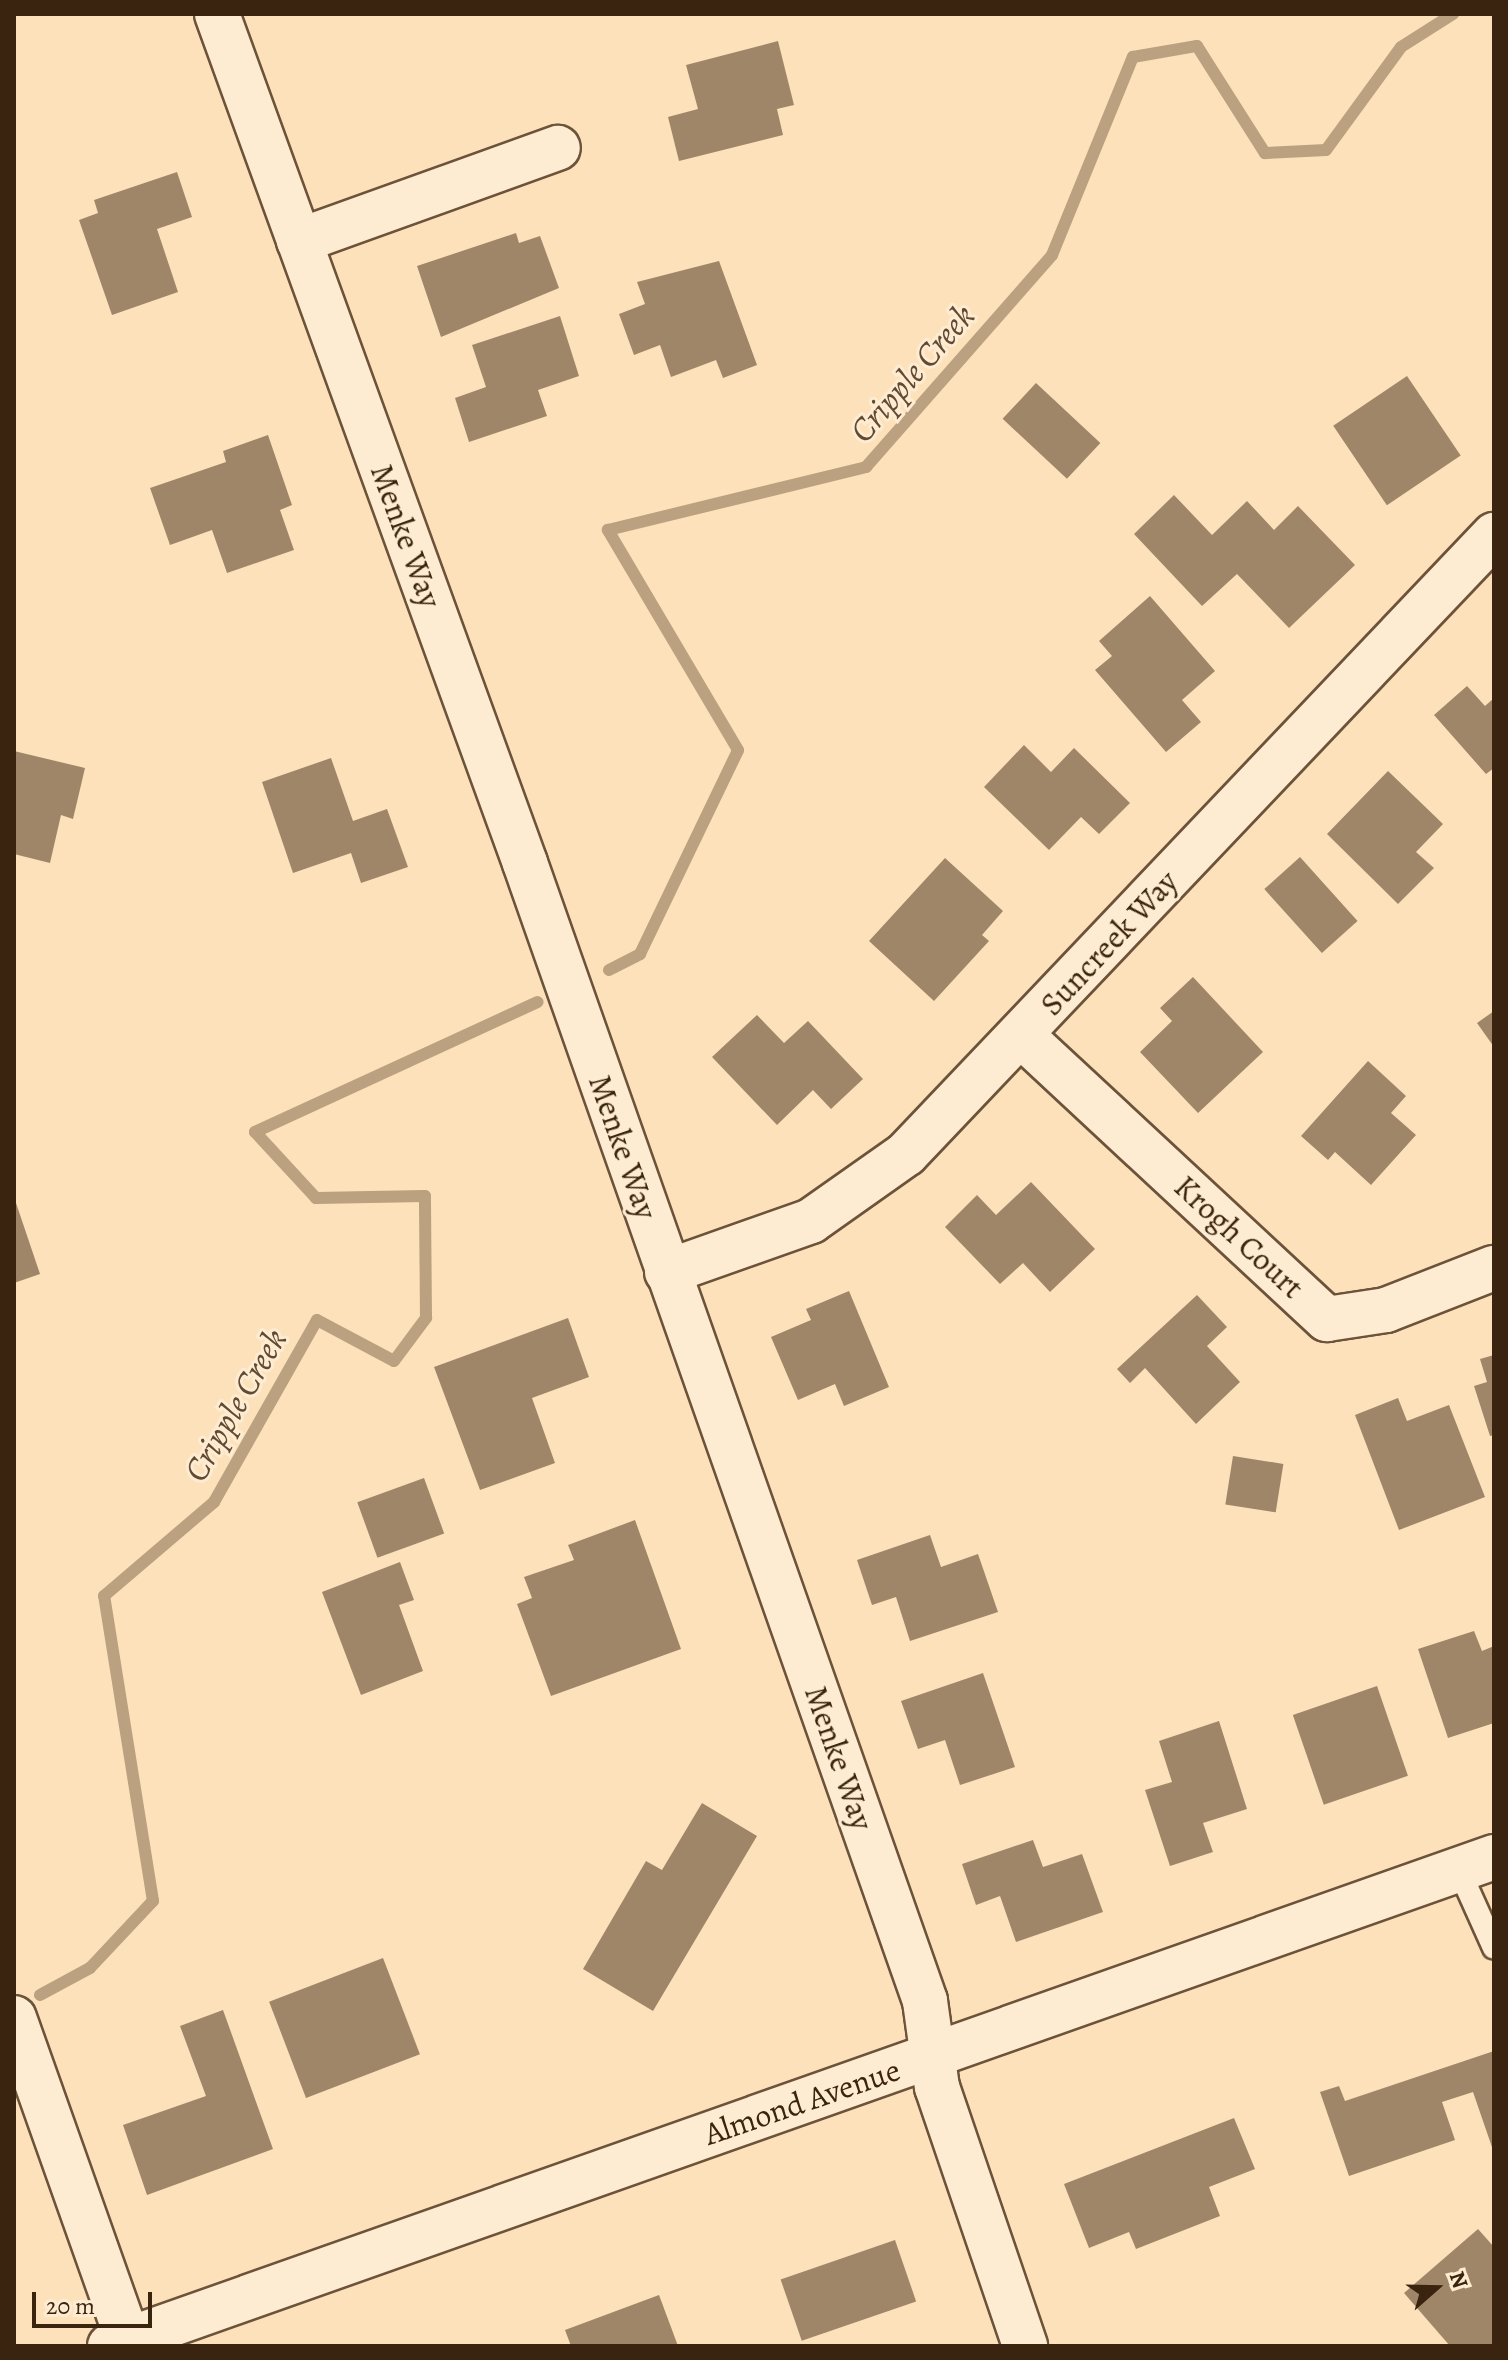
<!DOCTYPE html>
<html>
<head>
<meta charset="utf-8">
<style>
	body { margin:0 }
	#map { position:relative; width:1508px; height:2360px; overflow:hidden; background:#fde1ba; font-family:Alegreya,serif }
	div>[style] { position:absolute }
	.stream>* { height:12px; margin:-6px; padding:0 6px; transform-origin:6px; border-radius:6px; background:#bba180 }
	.building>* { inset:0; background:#a08668; transform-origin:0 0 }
	.roads { filter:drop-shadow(2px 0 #6c533a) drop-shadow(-2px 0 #6c533a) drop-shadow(0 2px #6c533a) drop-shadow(0 -2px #6c533a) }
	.lane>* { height:22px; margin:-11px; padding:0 11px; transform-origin:11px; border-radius:11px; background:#feecd2 }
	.street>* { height:44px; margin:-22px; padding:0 22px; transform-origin:22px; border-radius:22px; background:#feecd2 }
	.secondary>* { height:44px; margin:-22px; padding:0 22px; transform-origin:22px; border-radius:22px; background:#feecd2 }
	span { translate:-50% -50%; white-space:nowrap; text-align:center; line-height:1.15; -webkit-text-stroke:6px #feecd2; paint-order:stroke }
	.street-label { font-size:32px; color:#3b240f }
	.water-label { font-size:34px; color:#614a31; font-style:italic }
	.frame { position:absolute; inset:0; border:16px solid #3b240f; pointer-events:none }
	.north { position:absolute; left:1396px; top:2248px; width:80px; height:80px; -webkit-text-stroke:6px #feecd2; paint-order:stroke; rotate:70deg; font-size:22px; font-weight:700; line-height:32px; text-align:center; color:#3b240f }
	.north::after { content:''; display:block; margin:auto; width:28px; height:36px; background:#3b240f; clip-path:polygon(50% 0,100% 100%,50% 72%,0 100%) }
	.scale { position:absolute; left:32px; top:2292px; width:120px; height:36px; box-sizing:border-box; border:4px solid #3b240f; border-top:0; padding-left:10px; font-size:24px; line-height:28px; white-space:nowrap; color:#3b240f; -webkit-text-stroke:6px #feecd2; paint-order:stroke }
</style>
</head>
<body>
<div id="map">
	<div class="stream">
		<i style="left:609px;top:970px;width:35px;rotate:-27deg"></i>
		<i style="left:640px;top:954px;width:226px;rotate:-64.3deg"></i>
		<i style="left:738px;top:750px;width:256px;rotate:-120.6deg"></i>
		<i style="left:608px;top:530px;width:266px;rotate:-13.7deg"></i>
		<i style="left:866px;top:467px;width:282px;rotate:-48.7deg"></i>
		<i style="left:1052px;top:255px;width:214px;rotate:-67.8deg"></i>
		<i style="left:1133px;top:57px;width:65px;rotate:-9.8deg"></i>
		<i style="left:1197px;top:46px;width:127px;rotate:57.6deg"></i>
		<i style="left:1265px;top:153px;width:61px;rotate:-2.8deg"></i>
		<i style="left:1326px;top:150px;width:127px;rotate:-53.9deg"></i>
		<i style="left:1401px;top:47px;width:62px;rotate:-32.4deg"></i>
		<i style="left:40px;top:1995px;width:57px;rotate:-28.4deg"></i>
		<i style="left:90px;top:1968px;width:92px;rotate:-46.8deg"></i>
		<i style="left:153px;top:1901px;width:309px;rotate:-99.1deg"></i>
		<i style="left:104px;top:1596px;width:145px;rotate:-40.5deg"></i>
		<i style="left:214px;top:1502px;width:209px;rotate:-60.5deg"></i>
		<i style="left:317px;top:1320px;width:87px;rotate:28deg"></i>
		<i style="left:394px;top:1361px;width:54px;rotate:-53.3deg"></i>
		<i style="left:426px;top:1318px;width:122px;rotate:-90.5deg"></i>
		<i style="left:425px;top:1196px;width:109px;rotate:178.9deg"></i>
		<i style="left:316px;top:1198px;width:90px;rotate:-132.7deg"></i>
		<i style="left:255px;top:1132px;width:311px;rotate:-24.7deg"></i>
	</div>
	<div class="building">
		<i style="clip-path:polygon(778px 41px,794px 105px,777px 109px,783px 135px,679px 161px,668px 117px,698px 109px,686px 65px)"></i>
		<i style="clip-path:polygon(177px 172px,192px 217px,157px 229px,178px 292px,112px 315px,79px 220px,98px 213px,94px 200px)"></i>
		<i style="clip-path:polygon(516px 233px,519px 243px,540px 236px,559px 288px,441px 337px,417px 266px)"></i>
		<i style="clip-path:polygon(719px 261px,757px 365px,723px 378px,716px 360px,671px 377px,660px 345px,634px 355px,619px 314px,645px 304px,637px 282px)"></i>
		<i style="clip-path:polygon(560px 316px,579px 376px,538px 390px,547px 416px,469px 442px,455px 398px,486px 387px,472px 345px)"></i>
		<i style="left:1407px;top:376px;width:96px;height:89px;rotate:56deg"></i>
		<i style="left:1036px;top:383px;width:88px;height:49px;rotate:43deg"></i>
		<i style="clip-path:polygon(268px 435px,292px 505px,280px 510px,294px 550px,227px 573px,212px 530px,170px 545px,150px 488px,226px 462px,223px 451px)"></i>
		<i style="clip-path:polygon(1174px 495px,1212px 535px,1247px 501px,1274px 530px,1298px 506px,1355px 565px,1289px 628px,1237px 574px,1202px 606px,1134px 534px)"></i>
		<i style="clip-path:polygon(1150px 596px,1215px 671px,1182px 700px,1201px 722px,1166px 752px,1095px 670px,1112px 656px,1099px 641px)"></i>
		<i style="clip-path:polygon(1467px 686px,1485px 706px,1494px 698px,1494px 768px,1486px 774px,1434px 715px)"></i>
		<i style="clip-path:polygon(1024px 745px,1051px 772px,1074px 748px,1130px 803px,1099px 834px,1081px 817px,1049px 850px,984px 787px)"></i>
		<i style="clip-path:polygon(14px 751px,85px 768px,73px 819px,61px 815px,50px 863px,14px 854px)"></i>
		<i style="clip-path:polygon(331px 758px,353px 821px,387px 809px,408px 867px,361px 883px,351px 853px,293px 873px,262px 782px)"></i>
		<i style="clip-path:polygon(1388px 771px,1443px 824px,1416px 852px,1434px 868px,1398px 904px,1327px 834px)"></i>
		<i style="left:1300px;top:857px;width:86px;height:48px;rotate:48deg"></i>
		<i style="clip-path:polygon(945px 858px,1003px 911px,982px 935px,989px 941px,934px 1001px,869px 941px)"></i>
		<i style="clip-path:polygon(1193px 977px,1263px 1052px,1198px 1113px,1140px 1052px,1172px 1021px,1160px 1008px)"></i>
		<i style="clip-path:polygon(1494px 1011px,1494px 1047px,1477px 1023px)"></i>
		<i style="clip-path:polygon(757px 1015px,784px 1043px,808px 1021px,863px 1079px,831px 1109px,813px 1090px,777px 1125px,712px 1057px)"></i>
		<i style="clip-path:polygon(1368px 1061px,1406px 1096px,1391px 1113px,1416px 1135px,1371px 1185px,1335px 1152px,1328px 1160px,1301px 1136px)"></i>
		<i style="clip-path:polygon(1031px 1182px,1095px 1249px,1050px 1292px,1023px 1263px,1000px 1284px,945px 1227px,977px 1195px,996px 1215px)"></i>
		<i style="clip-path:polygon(14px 1197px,40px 1274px,14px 1283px)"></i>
		<i style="clip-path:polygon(849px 1291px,889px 1387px,844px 1406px,835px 1384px,798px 1400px,771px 1337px,811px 1320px,806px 1309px)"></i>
		<i style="clip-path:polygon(1197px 1295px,1227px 1327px,1207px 1346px,1240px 1382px,1196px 1424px,1145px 1368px,1130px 1383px,1117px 1369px)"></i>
		<i style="clip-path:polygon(568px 1318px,589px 1377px,532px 1398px,555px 1463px,480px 1490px,434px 1367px)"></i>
		<i style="clip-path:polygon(1494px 1355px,1494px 1435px,1490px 1436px,1474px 1386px,1487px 1382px,1480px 1359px)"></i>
		<i style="clip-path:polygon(1398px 1398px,1407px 1421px,1449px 1405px,1485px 1497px,1399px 1530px,1355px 1415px)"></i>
		<i style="left:1233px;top:1456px;width:51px;height:49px;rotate:9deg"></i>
		<i style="left:424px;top:1478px;width:59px;height:71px;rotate:70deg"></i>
		<i style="clip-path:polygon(635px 1520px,681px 1649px,551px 1696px,517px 1604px,532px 1598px,524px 1577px,574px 1560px,568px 1545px)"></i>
		<i style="clip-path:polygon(930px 1535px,941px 1567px,978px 1554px,998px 1612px,910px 1641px,896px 1597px,872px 1605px,857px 1560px)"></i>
		<i style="clip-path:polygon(400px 1562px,414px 1600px,399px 1605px,423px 1671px,361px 1695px,322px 1592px)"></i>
		<i style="clip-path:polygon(1474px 1631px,1482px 1651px,1494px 1646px,1494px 1723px,1448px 1738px,1418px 1649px)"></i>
		<i style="clip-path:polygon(983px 1673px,1015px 1767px,960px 1785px,945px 1740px,918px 1749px,901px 1701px)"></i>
		<i style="left:1377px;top:1686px;width:95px;height:89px;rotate:71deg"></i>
		<i style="clip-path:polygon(1219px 1721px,1247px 1809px,1203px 1823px,1213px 1852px,1170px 1866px,1145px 1790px,1172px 1782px,1159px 1741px)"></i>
		<i style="clip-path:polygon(702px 1803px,757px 1836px,653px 2011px,583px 1969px,646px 1861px,662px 1870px)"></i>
		<i style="clip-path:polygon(1033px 1840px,1043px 1867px,1082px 1854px,1103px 1912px,1016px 1942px,1000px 1896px,976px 1905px,962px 1864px)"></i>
		<i style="left:383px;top:1958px;width:103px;height:122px;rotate:69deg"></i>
		<i style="clip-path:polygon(223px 2010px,273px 2149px,147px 2195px,123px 2125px,206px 2096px,180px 2026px)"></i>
		<i style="clip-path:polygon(1494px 2051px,1494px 2153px,1473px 2092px,1442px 2102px,1455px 2140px,1349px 2176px,1320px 2092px,1339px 2086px,1345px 2101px)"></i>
		<i style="clip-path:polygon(1234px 2118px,1255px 2169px,1209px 2187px,1220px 2216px,1136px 2249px,1129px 2232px,1089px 2248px,1064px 2184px)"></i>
		<i style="clip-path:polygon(1478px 2229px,1494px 2247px,1494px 2346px,1450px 2346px,1404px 2293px)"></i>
		<i style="left:895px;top:2240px;width:65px;height:121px;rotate:71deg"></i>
		<i style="clip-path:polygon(659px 2295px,678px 2346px,571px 2346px,565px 2330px)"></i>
	</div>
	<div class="roads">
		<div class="lane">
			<i style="left:1459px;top:1870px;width:85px;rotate:65.8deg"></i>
		</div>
		<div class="street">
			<i style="left:217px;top:14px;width:903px;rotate:70.06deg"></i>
			<i style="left:525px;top:863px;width:1206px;rotate:70.63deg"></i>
			<i style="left:925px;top:2001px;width:87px;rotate:82.1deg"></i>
			<i style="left:937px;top:2087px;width:274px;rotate:71.2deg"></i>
			<i style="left:299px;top:241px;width:275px;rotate:-19.8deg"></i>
			<i style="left:1022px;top:1036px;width:416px;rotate:42.9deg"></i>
			<i style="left:1327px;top:1319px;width:60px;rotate:-8.7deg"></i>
			<i style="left:1386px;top:1310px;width:116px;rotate:-21.3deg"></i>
			<i style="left:667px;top:1272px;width:153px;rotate:-19.5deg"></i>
			<i style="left:811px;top:1221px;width:116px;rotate:-35.2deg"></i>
			<i style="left:906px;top:1154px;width:854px;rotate:-46.47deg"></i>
			<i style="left:14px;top:2018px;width:342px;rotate:70.5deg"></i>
		</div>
		<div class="secondary">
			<i style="left:110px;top:2346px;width:1468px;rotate:-19.46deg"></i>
		</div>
	</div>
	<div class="street-label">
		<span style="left:406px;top:536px;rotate:70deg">Menke Way</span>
		<span style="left:1109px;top:943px;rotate:-47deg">Suncreek Way</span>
		<span style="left:623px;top:1147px;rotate:71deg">Menke Way</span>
		<span style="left:1239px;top:1237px;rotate:43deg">Krogh Court</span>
		<span style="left:839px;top:1758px;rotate:71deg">Menke Way</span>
		<span style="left:802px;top:2102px;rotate:-19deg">Almond Avenue</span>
	</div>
	<div class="water-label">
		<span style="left:912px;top:373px;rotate:-49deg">Cripple Creek</span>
		<span style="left:235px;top:1405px;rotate:-60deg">Cripple Creek</span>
	</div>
	<div class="frame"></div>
	<div class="north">N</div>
	<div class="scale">20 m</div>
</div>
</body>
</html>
